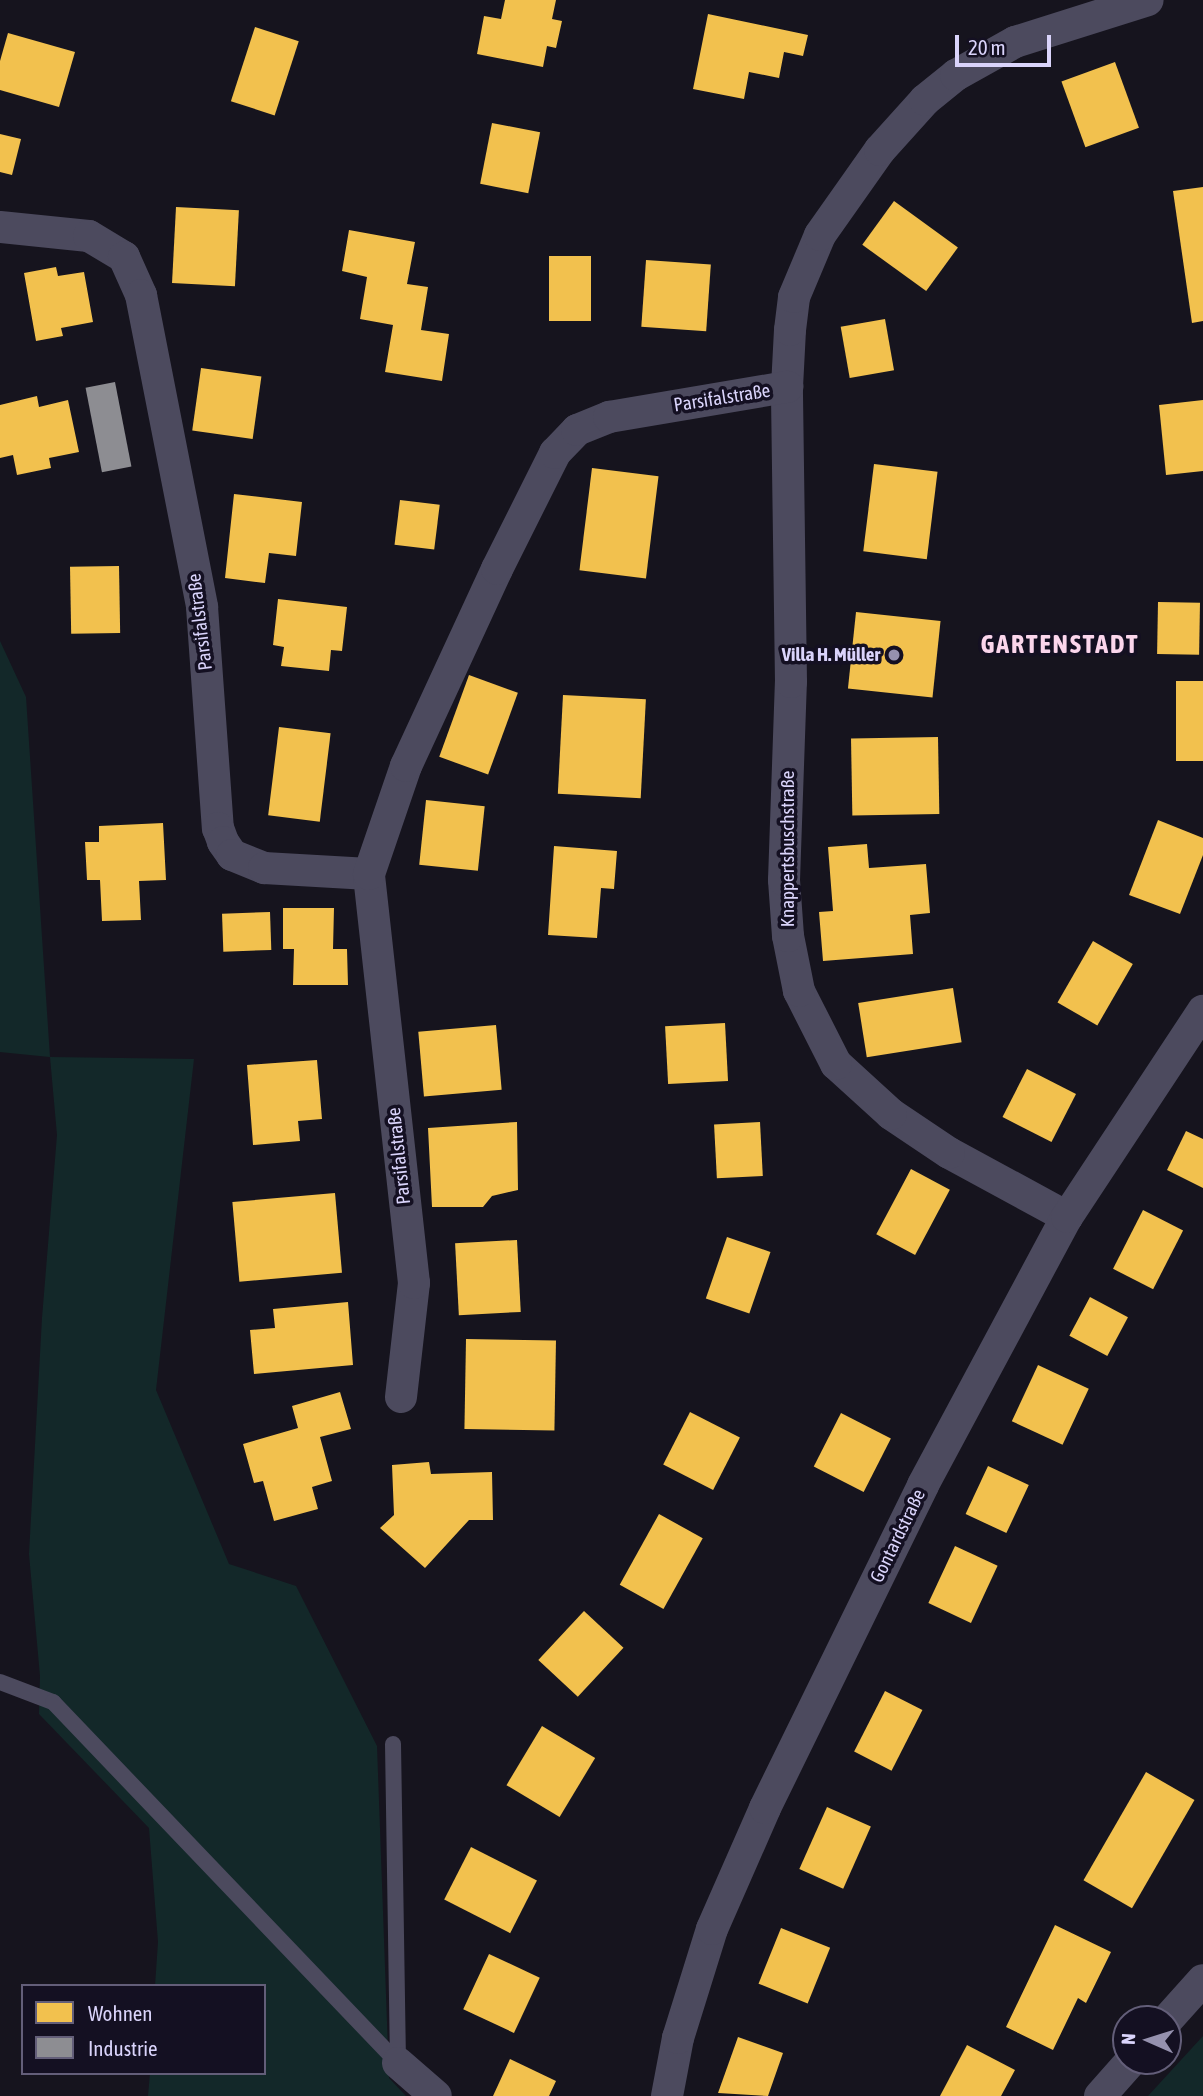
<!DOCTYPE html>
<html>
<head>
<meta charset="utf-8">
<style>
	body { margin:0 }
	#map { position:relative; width:1203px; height:2096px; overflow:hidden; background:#16141e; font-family:"Asap Condensed",sans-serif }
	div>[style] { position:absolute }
	.green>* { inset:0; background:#132829 }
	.homes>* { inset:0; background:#f2c14e; transform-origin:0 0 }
	.industry>* { inset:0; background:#8d8d92; transform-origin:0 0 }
	.service>* { height:16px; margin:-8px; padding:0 8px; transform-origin:8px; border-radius:8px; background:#4c4a5e }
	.minor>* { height:32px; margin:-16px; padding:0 16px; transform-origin:16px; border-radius:16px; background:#4c4a5e }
	.dots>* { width:19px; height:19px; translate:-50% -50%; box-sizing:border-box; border:4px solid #141022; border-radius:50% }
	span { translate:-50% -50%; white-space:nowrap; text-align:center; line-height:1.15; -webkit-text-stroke:7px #141022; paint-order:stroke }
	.street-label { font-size:19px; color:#dad4fb }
	.poi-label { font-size:19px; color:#dad4fb; font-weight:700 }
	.right { translate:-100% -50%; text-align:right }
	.district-label { font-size:26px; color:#fbd6ec; font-weight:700; letter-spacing:2px }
	.legend { position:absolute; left:21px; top:1984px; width:245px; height:91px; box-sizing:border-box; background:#141022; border:2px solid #635e79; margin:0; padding:9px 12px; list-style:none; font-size:21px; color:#dad4fb }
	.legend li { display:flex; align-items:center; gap:14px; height:35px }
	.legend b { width:35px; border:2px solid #635e79 }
	.north { position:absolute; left:1112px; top:2005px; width:70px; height:70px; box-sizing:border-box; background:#141022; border:2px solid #635e79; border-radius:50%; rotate:273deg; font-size:19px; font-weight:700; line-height:28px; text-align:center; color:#dad4fb }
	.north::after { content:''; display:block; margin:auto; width:24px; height:32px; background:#9591ae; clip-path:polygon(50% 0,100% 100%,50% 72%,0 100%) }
	.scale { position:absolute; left:955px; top:35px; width:96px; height:32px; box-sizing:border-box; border:4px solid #dad4fb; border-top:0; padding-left:9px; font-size:21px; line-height:24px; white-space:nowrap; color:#dad4fb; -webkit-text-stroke:5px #141022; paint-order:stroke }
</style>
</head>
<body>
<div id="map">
	<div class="green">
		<i style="clip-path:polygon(0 641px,26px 697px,50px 1057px,194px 1059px,156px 1390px,229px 1564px,296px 1586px,377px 1746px,389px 2078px,406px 2096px,148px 2096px,150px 2073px,264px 2073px,264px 1986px,155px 1986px,158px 1942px,149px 1828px,39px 1714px,40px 1676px,29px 1554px,42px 1318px,57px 1135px,50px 1057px,0 1052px)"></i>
		<i style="clip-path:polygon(1203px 2036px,1203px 2096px,1148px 2096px)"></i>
	</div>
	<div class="homes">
		<i style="clip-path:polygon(505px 0,556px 0,552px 19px,562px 21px,556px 48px,547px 46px,543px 67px,477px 54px,484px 16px,501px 19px)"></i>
		<i style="clip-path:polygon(708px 14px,808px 35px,803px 56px,784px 52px,779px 78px,749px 72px,744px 99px,693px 89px)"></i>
		<i style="left:255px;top:27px;width:46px;height:78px;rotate:18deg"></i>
		<i style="clip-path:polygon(8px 33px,75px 52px,59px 107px,0 90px,0 61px)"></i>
		<i style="left:1115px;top:62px;width:70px;height:57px;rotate:70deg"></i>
		<i style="left:492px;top:123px;width:49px;height:62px;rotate:11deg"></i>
		<i style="clip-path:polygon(0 134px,21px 139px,12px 175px,0 172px)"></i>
		<i style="clip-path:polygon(1203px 187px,1203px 321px,1192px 323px,1173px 191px)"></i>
		<i style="left:894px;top:201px;width:79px;height:54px;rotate:36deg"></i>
		<i style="left:176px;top:207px;width:63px;height:76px;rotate:3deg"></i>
		<i style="clip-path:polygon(349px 230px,415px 242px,407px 284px,428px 287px,421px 330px,449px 334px,442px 381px,385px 372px,393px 325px,360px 319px,367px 277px,342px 271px)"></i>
		<i style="left:549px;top:256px;width:42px;height:65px"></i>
		<i style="left:646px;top:260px;width:65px;height:67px;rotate:4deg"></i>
		<i style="clip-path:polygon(56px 267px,58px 276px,84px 272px,93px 322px,61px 328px,63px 336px,36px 341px,24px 273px)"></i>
		<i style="left:885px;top:319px;width:52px;height:45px;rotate:80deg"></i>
		<i style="left:201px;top:368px;width:61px;height:63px;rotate:8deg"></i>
		<i style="clip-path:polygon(37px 396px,39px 407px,68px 400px,79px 452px,49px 458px,51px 468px,17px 475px,13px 455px,0 458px,0 405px)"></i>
		<i style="clip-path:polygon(1203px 400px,1203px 471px,1166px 475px,1159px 405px)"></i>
		<i style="left:874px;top:464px;width:64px;height:88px;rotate:7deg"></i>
		<i style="left:592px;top:468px;width:67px;height:103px;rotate:7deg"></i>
		<i style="clip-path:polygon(234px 494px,302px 502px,296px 556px,269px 553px,265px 583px,225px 578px)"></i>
		<i style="left:400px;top:500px;width:40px;height:45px;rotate:7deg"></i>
		<i style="left:119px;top:566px;width:67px;height:49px;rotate:89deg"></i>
		<i style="clip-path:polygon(278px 599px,347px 607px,342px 651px,331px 650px,329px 671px,281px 666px,284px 647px,273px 645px)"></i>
		<i style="left:1158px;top:602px;width:42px;height:52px;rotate:1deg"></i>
		<i style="left:856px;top:612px;width:85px;height:77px;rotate:6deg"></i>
		<i style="left:469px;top:675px;width:52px;height:87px;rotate:20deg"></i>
		<i style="left:1176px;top:681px;width:27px;height:80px"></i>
		<i style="left:563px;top:695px;width:83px;height:99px;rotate:3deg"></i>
		<i style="left:279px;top:727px;width:52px;height:89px;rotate:7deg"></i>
		<i style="left:938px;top:737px;width:77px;height:87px;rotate:89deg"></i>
		<i style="left:426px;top:800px;width:59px;height:65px;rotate:6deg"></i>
		<i style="clip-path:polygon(1158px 820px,1203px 838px,1203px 855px,1180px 914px,1129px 895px)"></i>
		<i style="clip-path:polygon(163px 823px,166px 880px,139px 881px,141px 920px,102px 921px,100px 880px,87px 880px,85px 842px,99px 842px,99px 826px)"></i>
		<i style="clip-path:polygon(867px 844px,869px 868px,926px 864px,930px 913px,910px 915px,913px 954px,823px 961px,819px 912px,833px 911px,828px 847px)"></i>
		<i style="clip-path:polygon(554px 846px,617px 851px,614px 889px,601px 888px,597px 938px,548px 935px)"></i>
		<i style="clip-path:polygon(283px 908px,334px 908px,333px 949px,347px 949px,348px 985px,293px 985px,294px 949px,283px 949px)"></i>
		<i style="left:270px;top:912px;width:38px;height:48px;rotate:88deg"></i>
		<i style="left:1093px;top:941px;width:46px;height:71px;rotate:30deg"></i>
		<i style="left:953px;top:988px;width:55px;height:96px;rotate:81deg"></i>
		<i style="left:725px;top:1023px;width:58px;height:60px;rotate:87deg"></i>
		<i style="left:496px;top:1025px;width:65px;height:78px;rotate:85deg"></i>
		<i style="clip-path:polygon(317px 1060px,322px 1119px,298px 1121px,300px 1141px,253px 1145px,247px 1065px)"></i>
		<i style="left:1027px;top:1069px;width:55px;height:54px;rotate:27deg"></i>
		<i style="clip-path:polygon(517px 1122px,518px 1190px,492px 1196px,483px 1207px,432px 1207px,428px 1128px)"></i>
		<i style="left:760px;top:1122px;width:54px;height:46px;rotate:87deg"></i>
		<i style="clip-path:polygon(1186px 1131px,1203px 1139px,1203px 1188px,1167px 1170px)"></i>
		<i style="left:911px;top:1169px;width:44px;height:74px;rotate:28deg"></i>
		<i style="left:335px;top:1193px;width:80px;height:103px;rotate:85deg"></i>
		<i style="left:1143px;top:1210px;width:45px;height:66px;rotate:27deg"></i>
		<i style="left:727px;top:1237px;width:46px;height:65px;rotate:19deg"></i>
		<i style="left:517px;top:1240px;width:72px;height:62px;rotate:87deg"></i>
		<i style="left:1090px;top:1297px;width:43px;height:44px;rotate:28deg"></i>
		<i style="clip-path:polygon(348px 1302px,353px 1365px,254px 1374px,250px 1330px,275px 1328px,273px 1309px)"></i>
		<i style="left:466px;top:1339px;width:90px;height:90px;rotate:1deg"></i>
		<i style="left:1038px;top:1365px;width:56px;height:62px;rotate:25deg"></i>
		<i style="clip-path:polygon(340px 1392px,351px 1429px,320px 1437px,332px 1481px,312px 1487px,318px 1509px,274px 1521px,263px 1481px,254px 1483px,243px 1444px,298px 1428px,292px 1406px)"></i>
		<i style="left:690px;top:1412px;width:56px;height:59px;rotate:27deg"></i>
		<i style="left:841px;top:1413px;width:56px;height:60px;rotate:27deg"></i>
		<i style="clip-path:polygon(429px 1462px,431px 1474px,492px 1472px,493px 1520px,469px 1520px,425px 1568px,380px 1528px,394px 1515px,392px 1465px)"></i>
		<i style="left:988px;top:1466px;width:45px;height:53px;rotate:25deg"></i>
		<i style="left:659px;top:1514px;width:50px;height:81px;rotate:29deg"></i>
		<i style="left:955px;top:1546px;width:47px;height:63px;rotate:25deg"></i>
		<i style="left:584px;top:1611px;width:54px;height:67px;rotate:43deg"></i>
		<i style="left:885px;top:1691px;width:42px;height:68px;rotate:27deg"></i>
		<i style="left:542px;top:1726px;width:62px;height:69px;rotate:31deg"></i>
		<i style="left:1146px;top:1772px;width:56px;height:125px;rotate:30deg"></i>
		<i style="left:827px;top:1807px;width:48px;height:68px;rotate:24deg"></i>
		<i style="left:471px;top:1847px;width:74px;height:59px;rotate:27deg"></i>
		<i style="clip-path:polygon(1055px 1925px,1111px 1952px,1086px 2003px,1078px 1998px,1053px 2050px,1006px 2027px)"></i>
		<i style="left:781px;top:1928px;width:53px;height:60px;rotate:22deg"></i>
		<i style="left:489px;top:1954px;width:56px;height:61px;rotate:25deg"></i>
		<i style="clip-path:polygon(738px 2037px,783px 2053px,768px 2096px,718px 2093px)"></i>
		<i style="clip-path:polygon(967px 2045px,1015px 2070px,1001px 2096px,940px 2096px)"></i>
		<i style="clip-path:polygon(510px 2059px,556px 2081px,549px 2096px,493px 2096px)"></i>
	</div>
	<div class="industry">
		<i style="left:115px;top:382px;width:86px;height:30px;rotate:79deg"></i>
	</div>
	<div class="service">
		<i style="left:0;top:1682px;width:57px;rotate:20.7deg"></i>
		<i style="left:53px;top:1702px;width:499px;rotate:46.3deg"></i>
		<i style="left:393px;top:1744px;width:319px;rotate:89.1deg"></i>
	</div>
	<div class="minor">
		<i style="left:0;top:227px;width:89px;rotate:5.8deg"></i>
		<i style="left:89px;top:236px;width:41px;rotate:31deg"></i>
		<i style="left:124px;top:257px;width:42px;rotate:65.9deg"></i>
		<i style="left:141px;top:295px;width:318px;rotate:78.9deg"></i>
		<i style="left:202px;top:607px;width:222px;rotate:85.9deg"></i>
		<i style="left:218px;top:828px;width:15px;rotate:70deg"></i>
		<i style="left:223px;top:842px;width:16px;rotate:55deg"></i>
		<i style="left:232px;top:855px;width:35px;rotate:22deg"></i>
		<i style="left:264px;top:868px;width:105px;rotate:3.3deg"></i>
		<i style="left:1067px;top:1217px;width:134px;rotate:-151.5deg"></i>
		<i style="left:949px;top:1153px;width:70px;rotate:-146.1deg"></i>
		<i style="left:891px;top:1114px;width:74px;rotate:-137.7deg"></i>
		<i style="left:836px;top:1064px;width:82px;rotate:-116.9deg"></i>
		<i style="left:799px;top:991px;width:56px;rotate:-101.3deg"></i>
		<i style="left:788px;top:936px;width:56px;rotate:-94.1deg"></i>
		<i style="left:784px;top:880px;width:198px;rotate:-88deg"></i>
		<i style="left:791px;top:682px;width:295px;rotate:-90.8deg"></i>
		<i style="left:787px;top:387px;width:57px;rotate:-87deg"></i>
		<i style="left:790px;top:330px;width:33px;rotate:-83deg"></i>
		<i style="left:794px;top:297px;width:67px;rotate:-67.2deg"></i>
		<i style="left:820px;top:235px;width:104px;rotate:-54.8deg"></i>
		<i style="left:880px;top:150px;width:67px;rotate:-48deg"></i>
		<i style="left:925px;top:100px;width:40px;rotate:-39deg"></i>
		<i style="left:956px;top:75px;width:68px;rotate:-29.2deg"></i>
		<i style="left:1015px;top:42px;width:139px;rotate:-17.5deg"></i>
		<i style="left:401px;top:1397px;width:115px;rotate:-83.5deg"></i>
		<i style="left:414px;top:1283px;width:411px;rotate:-96.3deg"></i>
		<i style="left:369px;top:874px;width:114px;rotate:-71.1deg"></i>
		<i style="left:406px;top:766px;width:217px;rotate:-65.2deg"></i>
		<i style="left:497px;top:569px;width:130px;rotate:-63.4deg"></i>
		<i style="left:555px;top:453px;width:32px;rotate:-46deg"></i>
		<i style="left:577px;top:430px;width:35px;rotate:-22deg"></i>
		<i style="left:609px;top:417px;width:181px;rotate:-9.6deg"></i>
		<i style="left:1168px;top:2019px;width:52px;rotate:-48.1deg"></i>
		<i style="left:398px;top:2063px;width:50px;rotate:41deg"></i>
		<i style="left:667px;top:2096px;width:59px;rotate:-79.3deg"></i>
		<i style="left:678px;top:2038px;width:114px;rotate:-72.7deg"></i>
		<i style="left:712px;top:1929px;width:132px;rotate:-66.3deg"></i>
		<i style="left:765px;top:1808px;width:360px;rotate:-63.9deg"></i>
		<i style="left:923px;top:1485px;width:304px;rotate:-61.8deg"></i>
		<i style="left:1067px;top:1217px;width:247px;rotate:-56.6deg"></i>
		<i style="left:1100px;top:2096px;width:47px;rotate:-48.5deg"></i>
	</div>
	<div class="dots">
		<i style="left:894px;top:655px;background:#9591ae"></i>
	</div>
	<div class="street-label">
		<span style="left:722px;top:398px;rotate:-9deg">Parsifalstraße</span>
		<span style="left:200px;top:622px;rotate:-97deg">Parsifalstraße</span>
		<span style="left:788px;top:849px;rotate:-90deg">Knappertsbuschstraße</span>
		<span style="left:399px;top:1156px;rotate:-96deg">Parsifalstraße</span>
		<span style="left:898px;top:1536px;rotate:-64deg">Gontardstraße</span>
	</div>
	<div class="poi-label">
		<span class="right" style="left:880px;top:655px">Villa H. Müller</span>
	</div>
	<div class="district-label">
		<span style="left:1060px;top:645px">GARTENSTADT</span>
	</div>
	<ul class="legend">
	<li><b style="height:19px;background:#f2c14e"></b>Wohnen</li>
	<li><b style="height:19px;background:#8d8d92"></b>Industrie</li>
	</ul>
	<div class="north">N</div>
	<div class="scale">20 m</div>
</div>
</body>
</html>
